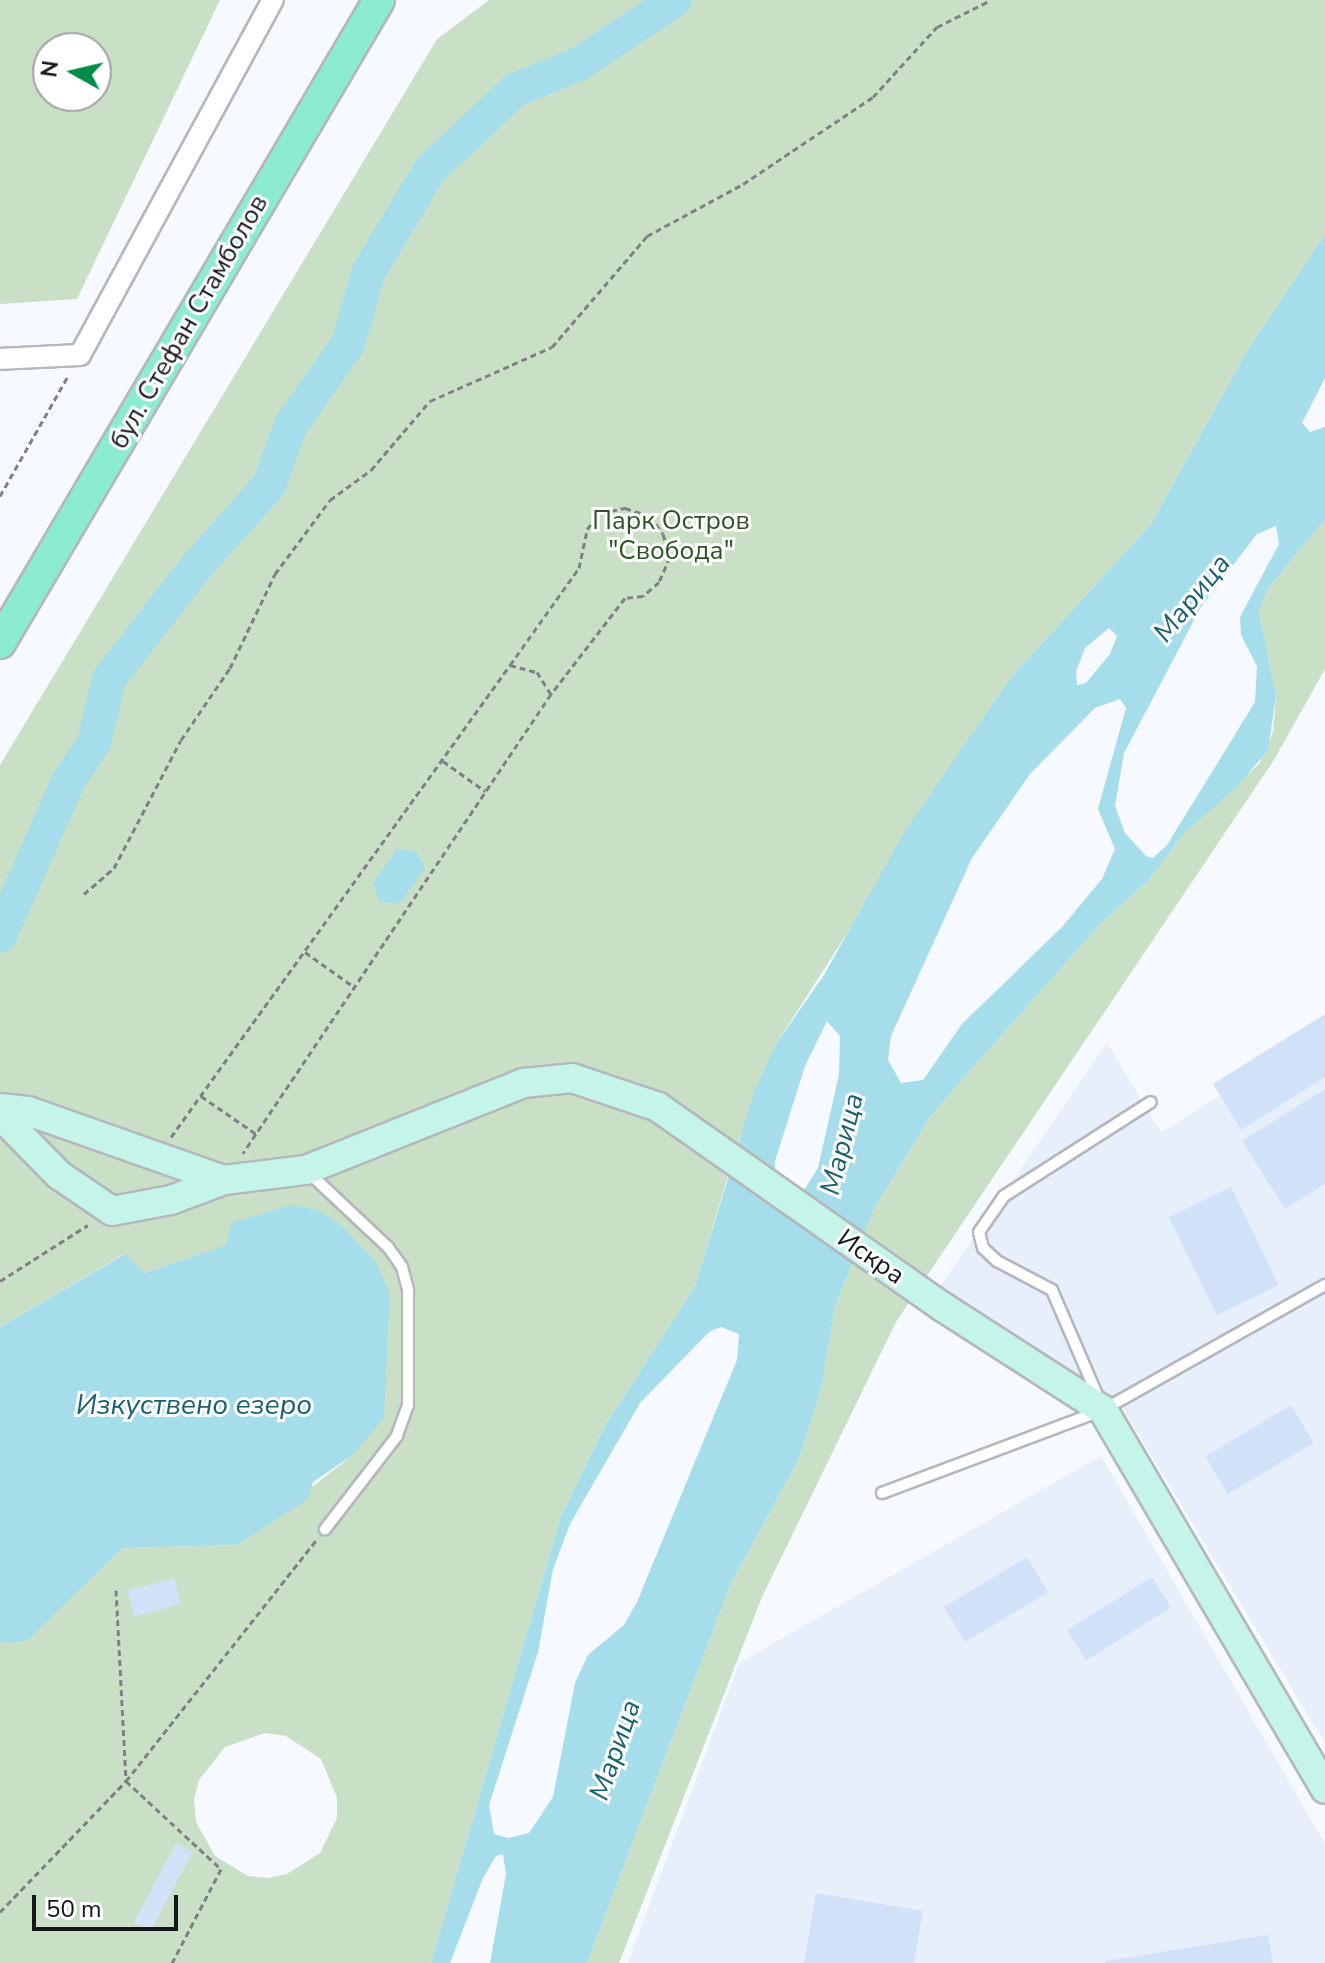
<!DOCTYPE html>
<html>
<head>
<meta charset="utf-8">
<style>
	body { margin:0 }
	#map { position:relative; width:1325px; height:1963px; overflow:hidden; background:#f6f9ff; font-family:"Nunito Sans",sans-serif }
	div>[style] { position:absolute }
	.built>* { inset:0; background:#e7effb }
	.green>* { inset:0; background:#cae0c6 }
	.water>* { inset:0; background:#a5ddeb }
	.river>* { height:34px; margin:-17px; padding:0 17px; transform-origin:17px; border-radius:17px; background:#a5ddeb }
	.building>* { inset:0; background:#d1e1f8; transform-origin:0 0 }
	.path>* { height:3px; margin-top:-1.5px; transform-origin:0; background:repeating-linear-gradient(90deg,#7e8084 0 6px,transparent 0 10px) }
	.roads { filter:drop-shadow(2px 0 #b4b7bc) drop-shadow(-2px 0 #b4b7bc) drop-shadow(0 2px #b4b7bc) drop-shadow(0 -2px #b4b7bc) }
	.lane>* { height:10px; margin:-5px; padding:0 5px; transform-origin:5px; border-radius:5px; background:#fff }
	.street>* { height:20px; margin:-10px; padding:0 10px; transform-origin:10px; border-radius:10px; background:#fff }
	.secondary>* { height:28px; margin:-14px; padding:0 14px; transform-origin:14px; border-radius:14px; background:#c5f5e8 }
	.primary>* { height:30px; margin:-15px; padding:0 15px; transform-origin:15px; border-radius:15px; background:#8becd2 }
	span { translate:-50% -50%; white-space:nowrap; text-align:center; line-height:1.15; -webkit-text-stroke:6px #fff; paint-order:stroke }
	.street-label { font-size:26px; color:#161719 }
	.park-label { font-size:26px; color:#2b5422 }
	.water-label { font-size:28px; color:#196170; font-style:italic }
	.north { position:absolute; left:32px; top:32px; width:80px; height:80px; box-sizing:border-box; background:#fff; border:2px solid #a2a2a3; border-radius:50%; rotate:278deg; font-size:22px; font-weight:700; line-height:32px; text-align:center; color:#161719 }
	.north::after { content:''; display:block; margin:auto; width:28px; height:36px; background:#008b49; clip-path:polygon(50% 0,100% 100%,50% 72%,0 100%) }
	.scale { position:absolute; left:32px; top:1895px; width:146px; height:36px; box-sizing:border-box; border:4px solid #161719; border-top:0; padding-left:10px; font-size:24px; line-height:28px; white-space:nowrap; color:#161719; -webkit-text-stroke:6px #fff; paint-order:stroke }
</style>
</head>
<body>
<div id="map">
	<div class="built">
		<i style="clip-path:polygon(1325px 1028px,1325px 1743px,1122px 1407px,935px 1294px,1107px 1043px,1161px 1133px)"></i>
		<i style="clip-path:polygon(1101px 1456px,1325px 1844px,1325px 1963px,628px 1963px,739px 1663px)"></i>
	</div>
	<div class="green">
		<i style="clip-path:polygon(evenodd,0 0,220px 0,77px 299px,0 304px,0 0,48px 48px,96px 48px,96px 96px,48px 96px,48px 48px)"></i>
		<i style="clip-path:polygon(evenodd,489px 0,1325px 0,1325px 234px,1248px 349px,1151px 524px,1013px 675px,776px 1044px,736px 1148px,695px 1287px,607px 1422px,561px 1516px,431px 1963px,0 1963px,0 1643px,27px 1640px,122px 1548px,237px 1545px,353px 1455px,227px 1245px,143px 1273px,124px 1254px,0 1327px,0 765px,437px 39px,489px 0,265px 1733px,286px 1736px,321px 1759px,337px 1798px,337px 1818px,320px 1853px,287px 1874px,268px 1878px,248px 1876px,215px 1856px,196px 1822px,194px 1800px,199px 1780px,225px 1747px,265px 1733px)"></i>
		<i style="clip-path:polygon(1325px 519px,1325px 669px,1274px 760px,896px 1322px,762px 1597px,619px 1963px,587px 1963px,731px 1583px,799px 1459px,822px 1385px,835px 1306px,874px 1209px,930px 1117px,966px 1075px,1102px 922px,1149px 880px,1184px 833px,1259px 764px,1273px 732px,1276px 696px,1259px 611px,1268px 589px)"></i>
	</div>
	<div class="water">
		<i style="clip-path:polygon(evenodd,1325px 234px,1325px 378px,1302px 423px,1310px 432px,1325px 427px,1325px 519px,1268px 589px,1259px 611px,1276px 696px,1268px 750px,1237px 787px,1184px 833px,1149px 880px,1102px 922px,966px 1075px,930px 1117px,874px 1209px,835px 1306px,822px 1385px,799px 1459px,731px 1583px,587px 1963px,490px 1963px,506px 1874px,503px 1854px,496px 1856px,483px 1878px,450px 1963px,431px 1963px,561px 1516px,607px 1422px,695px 1287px,754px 1092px,776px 1044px,824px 975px,906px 829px,1013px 675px,1151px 524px,1248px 349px,1325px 234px,1276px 526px,1279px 544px,1240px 617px,1241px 635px,1257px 666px,1255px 702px,1167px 845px,1153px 858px,1146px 856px,1125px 833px,1115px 806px,1124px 753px,1201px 607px,1257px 534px,1276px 526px,1325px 234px,1109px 628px,1117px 636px,1110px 654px,1086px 683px,1077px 685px,1076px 671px,1085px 648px,1109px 628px,1325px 234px,1120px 699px,1126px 708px,1098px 809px,1115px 849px,1102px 879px,1062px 927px,962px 1024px,923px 1080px,901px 1083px,888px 1060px,891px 1036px,972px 858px,1030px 774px,1095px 708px,1120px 699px,1325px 234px,827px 1021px,840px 1036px,839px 1074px,818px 1168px,802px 1193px,775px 1175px,775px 1161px,805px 1066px,827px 1021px,1325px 234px,721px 1327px,739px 1334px,737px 1360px,637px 1602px,624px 1625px,588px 1655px,575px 1683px,553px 1797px,529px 1833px,509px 1838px,494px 1834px,489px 1805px,538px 1652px,553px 1569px,570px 1524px,640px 1403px,709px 1332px,721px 1327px)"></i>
		<i style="clip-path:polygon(397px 849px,416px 851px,425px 868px,400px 903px,380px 902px,373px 883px)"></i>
		<i style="clip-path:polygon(292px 1205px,318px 1210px,339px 1223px,376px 1262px,390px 1294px,384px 1418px,353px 1455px,313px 1482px,308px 1499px,237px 1545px,122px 1548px,27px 1641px,0 1643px,0 1327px,125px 1254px,144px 1273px,226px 1245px,231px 1223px)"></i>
	</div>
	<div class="river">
		<i style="left:0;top:936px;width:168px;rotate:-66.2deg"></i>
		<i style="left:68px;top:782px;width:48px;rotate:-57deg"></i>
		<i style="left:94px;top:742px;width:65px;rotate:-76.6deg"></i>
		<i style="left:109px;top:679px;width:142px;rotate:-52.2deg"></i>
		<i style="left:196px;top:567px;width:110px;rotate:-48.3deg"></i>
		<i style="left:269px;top:485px;width:64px;rotate:-69.9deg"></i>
		<i style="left:291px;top:425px;width:99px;rotate:-54.9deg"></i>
		<i style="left:348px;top:344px;width:76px;rotate:-74deg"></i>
		<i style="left:369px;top:271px;width:118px;rotate:-58.9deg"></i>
		<i style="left:430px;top:170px;width:117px;rotate:-43.3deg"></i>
		<i style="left:515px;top:90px;width:69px;rotate:-22.1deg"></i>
		<i style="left:579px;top:64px;width:115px;rotate:-33.7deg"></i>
	</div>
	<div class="building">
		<i style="clip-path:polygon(1325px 1014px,1325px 1077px,1241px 1130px,1213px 1084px)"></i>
		<i style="clip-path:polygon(1325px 1089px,1325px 1184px,1285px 1209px,1242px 1141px)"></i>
		<i style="left:1231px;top:1187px;width:109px;height:69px;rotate:64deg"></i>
		<i style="left:1291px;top:1405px;width:44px;height:100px;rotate:59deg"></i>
		<i style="left:1027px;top:1557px;width:41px;height:97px;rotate:59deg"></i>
		<i style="left:1152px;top:1577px;width:36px;height:100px;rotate:58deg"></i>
		<i style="left:174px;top:1578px;width:27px;height:48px;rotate:75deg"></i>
		<i style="left:176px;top:1843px;width:19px;height:90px;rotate:28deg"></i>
		<i style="clip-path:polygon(816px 1893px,923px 1911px,914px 1963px,804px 1963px)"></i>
		<i style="clip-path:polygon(1268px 1935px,1273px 1963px,1105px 1963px,1105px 1961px)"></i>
	</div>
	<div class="path">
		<i style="left:0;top:496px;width:140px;rotate:-60.5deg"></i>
		<i style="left:510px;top:665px;width:119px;rotate:-54.6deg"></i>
		<i style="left:579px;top:568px;width:40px;rotate:-78deg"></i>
		<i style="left:587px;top:529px;width:21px;rotate:-49deg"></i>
		<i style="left:601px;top:513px;width:25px;rotate:-12deg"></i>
		<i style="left:625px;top:508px;width:26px;rotate:18deg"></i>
		<i style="left:650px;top:516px;width:22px;rotate:54deg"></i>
		<i style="left:663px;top:534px;width:24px;rotate:73deg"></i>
		<i style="left:670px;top:557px;width:27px;rotate:114deg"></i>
		<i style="left:659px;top:582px;width:21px;rotate:139deg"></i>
		<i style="left:643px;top:596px;width:18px;rotate:174deg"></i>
		<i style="left:625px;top:598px;width:121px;rotate:127.6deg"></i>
		<i style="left:443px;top:761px;width:52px;rotate:35.5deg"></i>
		<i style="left:84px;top:894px;width:40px;rotate:-41deg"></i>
		<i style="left:114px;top:868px;width:144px;rotate:-62.4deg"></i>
		<i style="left:181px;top:740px;width:87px;rotate:-55.8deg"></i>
		<i style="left:230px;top:668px;width:104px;rotate:-64.4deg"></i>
		<i style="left:275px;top:574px;width:92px;rotate:-53.4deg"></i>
		<i style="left:330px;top:500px;width:51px;rotate:-36.2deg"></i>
		<i style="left:371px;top:470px;width:91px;rotate:-49.5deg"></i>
		<i style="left:430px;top:401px;width:133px;rotate:-23.9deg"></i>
		<i style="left:552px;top:347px;width:146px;rotate:-49.4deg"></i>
		<i style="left:647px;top:236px;width:109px;rotate:-28.4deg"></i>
		<i style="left:743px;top:184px;width:156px;rotate:-33.8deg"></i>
		<i style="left:873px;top:97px;width:95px;rotate:-47.6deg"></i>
		<i style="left:937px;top:27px;width:60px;rotate:-26.6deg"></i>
		<i style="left:305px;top:952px;width:60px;rotate:35.5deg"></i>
		<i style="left:201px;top:1096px;width:67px;rotate:34.6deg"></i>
		<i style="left:171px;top:1137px;width:581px;rotate:-54.31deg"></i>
		<i style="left:510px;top:665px;width:28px;rotate:15deg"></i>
		<i style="left:537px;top:672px;width:26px;rotate:58deg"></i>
		<i style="left:551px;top:694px;width:553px;rotate:123.86deg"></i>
		<i style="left:0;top:1281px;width:104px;rotate:-32.5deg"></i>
		<i style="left:116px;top:1590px;width:191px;rotate:87deg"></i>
		<i style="left:126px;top:1781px;width:129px;rotate:42.8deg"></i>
		<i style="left:221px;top:1869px;width:106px;rotate:117.5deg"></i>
		<i style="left:0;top:1912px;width:182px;rotate:-46.1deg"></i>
		<i style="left:126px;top:1781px;width:308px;rotate:-51.7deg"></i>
	</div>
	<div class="roads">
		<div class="lane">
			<i style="left:308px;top:1172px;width:110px;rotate:43.2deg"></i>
			<i style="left:388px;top:1247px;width:24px;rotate:55deg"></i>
			<i style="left:402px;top:1267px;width:24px;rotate:75deg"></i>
			<i style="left:408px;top:1290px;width:115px;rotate:90deg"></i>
			<i style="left:408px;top:1405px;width:33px;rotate:110deg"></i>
			<i style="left:397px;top:1436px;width:118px;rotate:127.7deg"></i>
			<i style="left:1098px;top:1397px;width:116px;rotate:-113.3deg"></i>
			<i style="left:1052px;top:1290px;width:62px;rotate:-152.2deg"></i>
			<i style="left:997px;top:1261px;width:19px;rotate:-137deg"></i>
			<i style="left:983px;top:1248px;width:16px;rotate:-104deg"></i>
			<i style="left:979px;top:1232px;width:44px;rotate:-55.2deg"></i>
			<i style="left:1004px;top:1196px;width:174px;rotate:-32.6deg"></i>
			<i style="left:882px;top:1493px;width:236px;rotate:-20.6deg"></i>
			<i style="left:1103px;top:1410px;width:255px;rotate:-29.4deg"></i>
		</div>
		<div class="street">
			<i style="left:0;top:359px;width:80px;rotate:-2.9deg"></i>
			<i style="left:80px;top:355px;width:404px;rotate:-61.5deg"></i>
		</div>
		<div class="secondary">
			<i style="left:0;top:1108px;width:28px;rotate:6deg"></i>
			<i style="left:28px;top:1111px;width:208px;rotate:19.4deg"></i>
			<i style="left:0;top:1115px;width:84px;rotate:45.5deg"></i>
			<i style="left:59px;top:1175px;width:64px;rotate:34.2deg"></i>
			<i style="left:112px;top:1211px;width:60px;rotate:-10.6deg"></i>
			<i style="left:171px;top:1200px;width:57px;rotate:-20.7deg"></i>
			<i style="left:224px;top:1180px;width:83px;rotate:-7deg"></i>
			<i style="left:306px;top:1170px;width:235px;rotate:-21.8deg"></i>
			<i style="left:524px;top:1083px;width:48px;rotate:-5.9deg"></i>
			<i style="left:572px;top:1078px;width:91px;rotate:18.6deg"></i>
			<i style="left:658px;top:1107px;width:348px;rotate:35.1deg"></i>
			<i style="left:943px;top:1307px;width:190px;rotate:32.8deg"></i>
			<i style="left:1103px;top:1410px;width:439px;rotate:59.6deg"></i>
		</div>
		<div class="primary">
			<i style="left:0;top:643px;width:746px;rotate:-59.48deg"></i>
		</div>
	</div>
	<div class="street-label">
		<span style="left:189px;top:322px;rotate:-60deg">бул. Стефан Стамболов</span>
		<span style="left:871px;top:1257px;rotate:35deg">Искра</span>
	</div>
	<div class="park-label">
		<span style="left:671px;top:536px">Парк Остров<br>"Свобода"</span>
	</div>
	<div class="water-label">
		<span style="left:1192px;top:598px;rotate:-51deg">Марица</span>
		<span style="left:842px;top:1144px;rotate:-76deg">Марица</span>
		<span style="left:194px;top:1405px">Изкуствено езеро</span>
		<span style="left:615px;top:1750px;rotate:-71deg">Марица</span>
	</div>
	<div class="north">N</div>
	<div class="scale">50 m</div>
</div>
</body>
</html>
